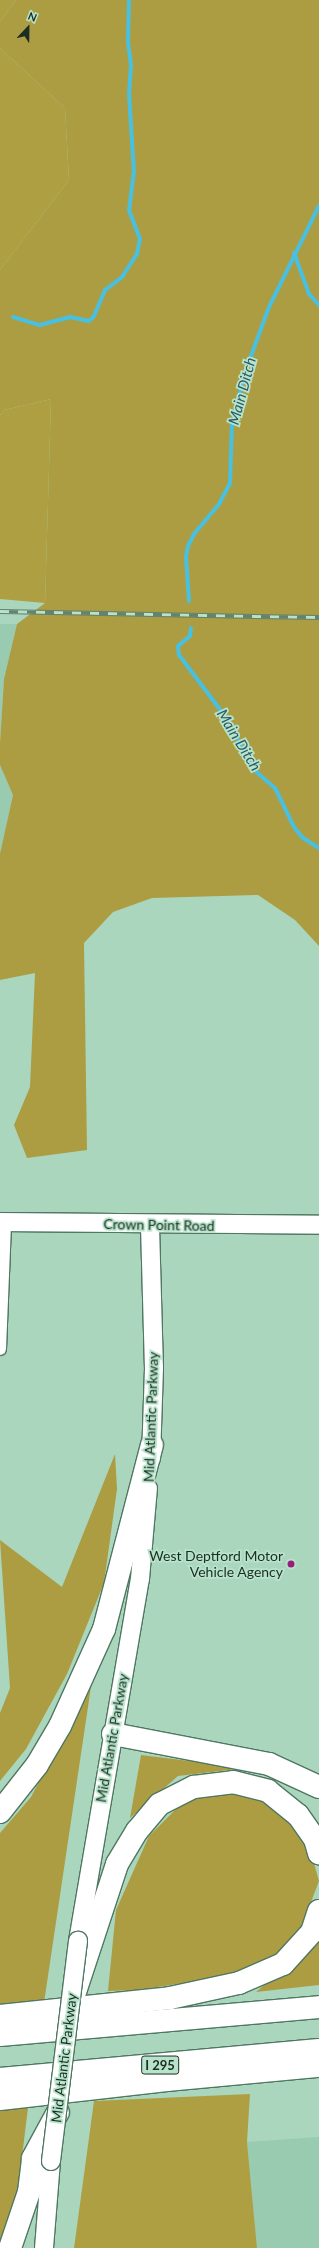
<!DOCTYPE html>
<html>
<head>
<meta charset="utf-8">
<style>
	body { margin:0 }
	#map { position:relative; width:319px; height:2248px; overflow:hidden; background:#aad6bd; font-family:Lato,sans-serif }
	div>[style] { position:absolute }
	.built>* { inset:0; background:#98cbaf }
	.green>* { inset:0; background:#ac9d42 }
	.forest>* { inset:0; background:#ae9f42 }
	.stream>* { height:4px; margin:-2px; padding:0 2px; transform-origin:2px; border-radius:2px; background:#48c0e2 }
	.roads { filter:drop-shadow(1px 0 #4f7761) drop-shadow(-1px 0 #4f7761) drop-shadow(0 1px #4f7761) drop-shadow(0 -1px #4f7761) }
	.minor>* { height:12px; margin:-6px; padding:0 6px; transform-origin:6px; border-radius:6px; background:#fff }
	.secondary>* { height:18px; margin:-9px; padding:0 9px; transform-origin:9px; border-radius:9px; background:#fff }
	.motorway>* { height:22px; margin:-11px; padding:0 11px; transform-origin:11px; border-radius:11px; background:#fff }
	.rail>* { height:4.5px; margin-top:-2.25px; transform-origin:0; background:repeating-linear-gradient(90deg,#b7e3ca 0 9px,#638270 0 18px); box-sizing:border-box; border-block:1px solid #638270 }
	.bridges { filter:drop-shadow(1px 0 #4f7761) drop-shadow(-1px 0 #4f7761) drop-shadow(0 1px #4f7761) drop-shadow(0 -1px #4f7761) }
	.secondary-bridge>* { height:18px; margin:-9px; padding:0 9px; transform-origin:9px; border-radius:9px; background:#fff }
	.dots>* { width:11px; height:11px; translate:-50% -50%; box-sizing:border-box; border:2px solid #b7e3ca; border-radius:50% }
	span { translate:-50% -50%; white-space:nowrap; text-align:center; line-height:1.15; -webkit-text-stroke:3.5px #b7e3ca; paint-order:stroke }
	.shield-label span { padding:1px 3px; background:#b7e3ca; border:1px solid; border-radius:3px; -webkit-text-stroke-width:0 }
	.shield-label { font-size:13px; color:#1c2d23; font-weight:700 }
	.street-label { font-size:14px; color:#1c2d23 }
	.poi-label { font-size:14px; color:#1c2d23 }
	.right { translate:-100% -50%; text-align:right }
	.water-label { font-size:15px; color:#295a69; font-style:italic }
	.north { position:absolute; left:8px; top:8px; width:40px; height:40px; -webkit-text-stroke:3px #b7e3ca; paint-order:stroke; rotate:22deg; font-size:11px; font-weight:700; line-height:16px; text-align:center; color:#1c2d23 }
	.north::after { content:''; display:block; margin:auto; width:14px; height:18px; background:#1c2d23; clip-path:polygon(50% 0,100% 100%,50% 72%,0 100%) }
</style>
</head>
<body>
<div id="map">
	<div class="built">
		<i style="clip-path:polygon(0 624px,17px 624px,4px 679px,0 743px)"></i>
		<i style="clip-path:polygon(0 765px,13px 795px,0 857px)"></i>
		<i style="clip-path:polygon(319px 2137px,319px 2248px,257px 2248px,247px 2142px)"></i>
	</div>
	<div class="green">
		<i style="clip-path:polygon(16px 0,319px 0,319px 946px,295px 920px,258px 895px,152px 898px,113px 912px,84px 943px,87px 1150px,27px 1158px,14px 1125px,30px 1087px,35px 973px,0 980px,0 854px,13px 795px,0 765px,0 743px,4px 679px,17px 624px,45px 603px,51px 399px,4px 410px,0 415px,0 270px,69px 180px,65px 108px,0 48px,0 22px)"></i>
		<i style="clip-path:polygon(115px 1454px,117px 1489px,104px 1583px,67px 1674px,26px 1749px,0 1781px,0 1713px,10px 1688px,0 1540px,62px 1587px)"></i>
		<i style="clip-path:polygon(92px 1680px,44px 2003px,0 2007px,0 1833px,31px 1797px)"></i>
		<i style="clip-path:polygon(141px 1755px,246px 1768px,178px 1776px,130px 1818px)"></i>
		<i style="clip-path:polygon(246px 1792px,280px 1811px,308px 1842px,319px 1881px,302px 1926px,277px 1954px,240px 1974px,139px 1990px,108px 1991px,116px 1910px,149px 1836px,186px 1799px)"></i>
		<i style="clip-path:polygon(319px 1937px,319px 1985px,256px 1992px)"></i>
		<i style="clip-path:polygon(28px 2108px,17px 2197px,0 2248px,0 2110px)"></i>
	</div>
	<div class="forest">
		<i style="clip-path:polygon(0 0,16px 0,0 22px)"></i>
		<i style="clip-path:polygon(0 48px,65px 108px,69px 180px,0 270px)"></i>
		<i style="clip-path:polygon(51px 399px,45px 603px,0 599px,0 415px,4px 410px)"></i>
		<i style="clip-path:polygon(250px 2094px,247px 2142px,257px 2248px,74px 2248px,94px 2101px)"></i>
	</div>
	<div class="stream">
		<i style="left:294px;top:253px;width:44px;rotate:69.9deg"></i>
		<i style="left:309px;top:294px;width:15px;rotate:48deg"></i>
		<i style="left:13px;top:317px;width:28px;rotate:17deg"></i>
		<i style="left:40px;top:325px;width:31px;rotate:-15deg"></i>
		<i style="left:70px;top:317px;width:19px;rotate:12deg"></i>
		<i style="left:89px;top:321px;width:7px;rotate:-45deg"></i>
		<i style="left:94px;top:316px;width:28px;rotate:-67deg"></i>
		<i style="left:105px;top:290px;width:21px;rotate:-37deg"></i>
		<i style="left:122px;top:277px;width:27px;rotate:-57deg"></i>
		<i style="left:137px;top:254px;width:15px;rotate:-79deg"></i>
		<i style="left:140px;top:239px;width:30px;rotate:-111deg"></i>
		<i style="left:129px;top:211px;width:38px;rotate:-83deg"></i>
		<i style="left:134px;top:173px;width:79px;rotate:-93.6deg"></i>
		<i style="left:129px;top:94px;width:28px;rotate:-86deg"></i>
		<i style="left:131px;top:66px;width:25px;rotate:-97deg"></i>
		<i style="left:128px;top:41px;width:41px;rotate:-88.6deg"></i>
		<i style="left:189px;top:601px;width:44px;rotate:-93.9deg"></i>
		<i style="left:186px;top:557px;width:11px;rotate:-80deg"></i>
		<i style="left:188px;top:546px;width:13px;rotate:-63deg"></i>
		<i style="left:194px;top:534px;width:39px;rotate:-50deg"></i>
		<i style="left:219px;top:504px;width:24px;rotate:-62deg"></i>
		<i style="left:230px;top:483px;width:59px;rotate:-88.1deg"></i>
		<i style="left:232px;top:424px;width:50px;rotate:-76.2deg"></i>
		<i style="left:244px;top:375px;width:72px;rotate:-69.8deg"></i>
		<i style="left:269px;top:307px;width:113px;rotate:-63.7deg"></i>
		<i style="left:191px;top:628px;width:8px;rotate:97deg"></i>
		<i style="left:190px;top:636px;width:16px;rotate:140deg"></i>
		<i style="left:178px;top:646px;width:9px;rotate:84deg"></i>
		<i style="left:179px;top:655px;width:81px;rotate:53deg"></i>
		<i style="left:228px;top:720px;width:55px;rotate:63deg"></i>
		<i style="left:253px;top:769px;width:29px;rotate:41deg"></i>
		<i style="left:275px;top:788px;width:43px;rotate:64deg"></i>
		<i style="left:294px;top:827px;width:14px;rotate:51deg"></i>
		<i style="left:303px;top:838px;width:19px;rotate:32deg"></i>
	</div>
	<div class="roads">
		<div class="minor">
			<i style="left:0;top:1349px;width:127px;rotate:-87.7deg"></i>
		</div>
		<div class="secondary">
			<i style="left:0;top:1222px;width:319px;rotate:0.5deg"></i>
			<i style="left:150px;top:1226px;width:142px;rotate:88.4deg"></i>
			<i style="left:154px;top:1368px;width:90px;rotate:91.9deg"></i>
			<i style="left:78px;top:1941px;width:367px;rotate:-80.3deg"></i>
			<i style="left:140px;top:1579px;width:91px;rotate:-85deg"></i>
			<i style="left:44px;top:2248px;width:87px;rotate:-85.4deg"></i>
		</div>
		<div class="motorway">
			<i style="left:113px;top:1734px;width:159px;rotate:10.9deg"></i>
			<i style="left:269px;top:1764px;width:55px;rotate:24.7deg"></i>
			<i style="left:0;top:1812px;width:60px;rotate:-51.8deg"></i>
			<i style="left:37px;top:1765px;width:45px;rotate:-59.5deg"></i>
			<i style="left:60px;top:1726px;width:107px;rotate:-65.6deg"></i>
			<i style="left:104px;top:1629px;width:190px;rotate:-75.4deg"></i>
			<i style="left:75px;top:1992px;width:135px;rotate:-71.8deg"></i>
			<i style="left:117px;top:1864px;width:39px;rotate:-59deg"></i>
			<i style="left:137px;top:1831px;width:35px;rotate:-50deg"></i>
			<i style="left:160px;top:1804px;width:38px;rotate:-27deg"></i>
			<i style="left:194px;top:1787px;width:39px;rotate:-7deg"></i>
			<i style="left:233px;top:1782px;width:36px;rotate:14deg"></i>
			<i style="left:268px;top:1791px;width:38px;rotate:39deg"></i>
			<i style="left:298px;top:1815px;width:29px;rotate:55deg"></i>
			<i style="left:315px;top:1839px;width:15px;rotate:74deg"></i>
			<i style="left:0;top:2016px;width:171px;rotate:-6deg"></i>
			<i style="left:170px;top:1998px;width:71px;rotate:-12.3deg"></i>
			<i style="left:239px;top:1983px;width:48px;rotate:-23.4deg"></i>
			<i style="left:283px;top:1964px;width:43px;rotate:-47.8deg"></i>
			<i style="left:312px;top:1932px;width:22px;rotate:-72deg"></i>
			<i style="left:0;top:2035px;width:320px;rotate:-5deg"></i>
			<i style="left:0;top:2079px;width:320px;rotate:-5.2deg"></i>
			<i style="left:0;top:2099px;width:168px;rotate:-6.5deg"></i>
			<i style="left:167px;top:2080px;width:153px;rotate:-5.3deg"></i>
			<i style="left:10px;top:2248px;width:59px;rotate:-71.3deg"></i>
			<i style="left:29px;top:2192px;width:34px;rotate:-83deg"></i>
			<i style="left:33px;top:2158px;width:52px;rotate:-61.5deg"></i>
		</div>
	</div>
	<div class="rail">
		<i style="left:0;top:611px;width:319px;rotate:1.1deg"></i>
	</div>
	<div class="bridges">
		<div class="secondary-bridge">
			<i style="left:51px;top:2161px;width:222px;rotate:-83deg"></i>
		</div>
	</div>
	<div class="dots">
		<i style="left:291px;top:1564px;background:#971f7a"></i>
	</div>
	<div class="shield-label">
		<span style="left:160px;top:2065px">I 295</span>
	</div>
	<div class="street-label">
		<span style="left:159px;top:1225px;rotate:1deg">Crown Point Road</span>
		<span style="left:151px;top:1417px;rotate:-88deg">Mid Atlantic Parkway</span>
		<span style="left:112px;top:1738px;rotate:-80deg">Mid Atlantic Parkway</span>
		<span style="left:64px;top:2058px;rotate:-83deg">Mid Atlantic Parkway</span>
	</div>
	<div class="poi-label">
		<span class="right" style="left:283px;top:1564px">West Deptford Motor<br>Vehicle Agency</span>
	</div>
	<div class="water-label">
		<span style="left:242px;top:391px;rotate:-75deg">Main Ditch</span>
		<span style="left:239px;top:740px;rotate:58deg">Main Ditch</span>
	</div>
	<div class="north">N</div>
</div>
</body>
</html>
